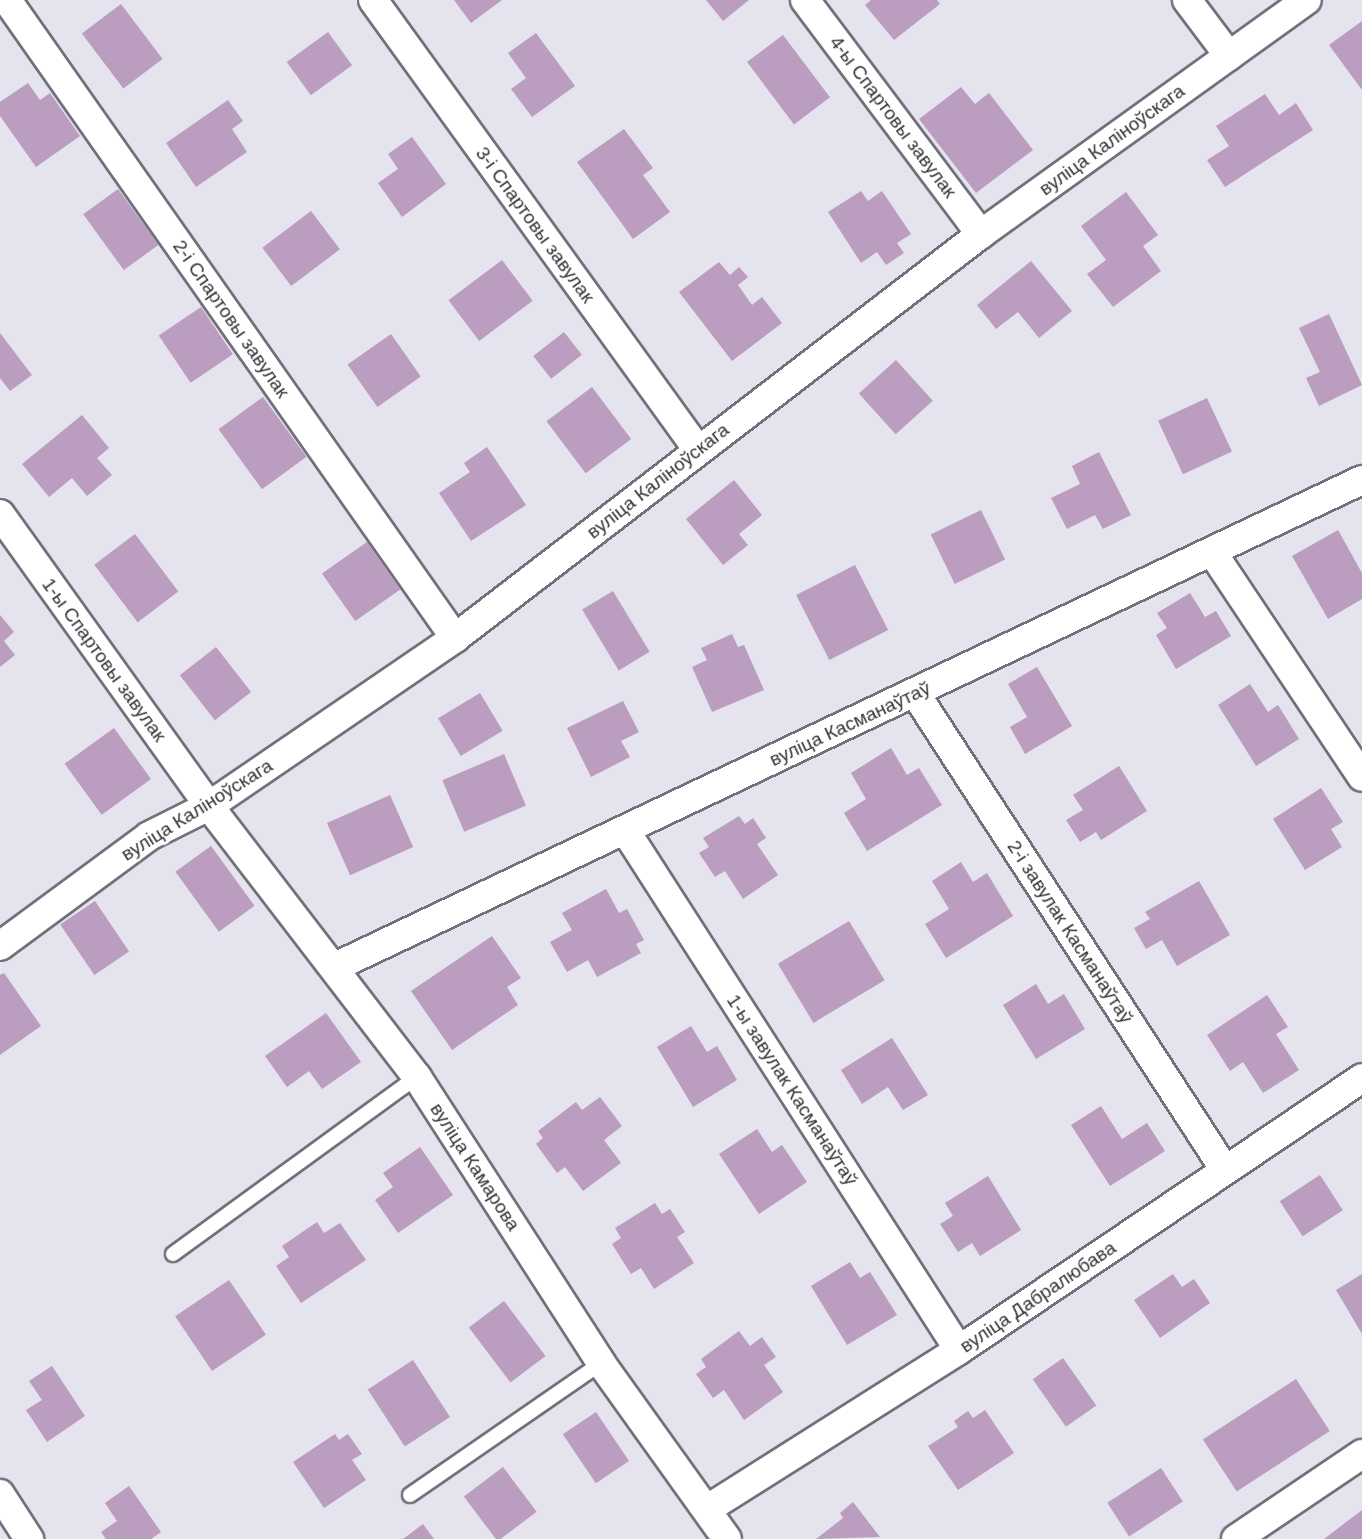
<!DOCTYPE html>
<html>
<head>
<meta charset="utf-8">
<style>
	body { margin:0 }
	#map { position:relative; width:1362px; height:1539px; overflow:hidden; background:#e4e3ee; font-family:Arial,sans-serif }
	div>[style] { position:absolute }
	.building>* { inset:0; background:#ba9dbf; transform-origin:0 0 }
	.roads { filter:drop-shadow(2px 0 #72707a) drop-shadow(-2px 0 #72707a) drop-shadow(0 2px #72707a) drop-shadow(0 -2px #72707a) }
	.lane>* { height:14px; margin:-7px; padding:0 7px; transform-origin:7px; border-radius:7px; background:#fff }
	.street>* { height:28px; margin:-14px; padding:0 14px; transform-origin:14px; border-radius:14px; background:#fff }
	span { translate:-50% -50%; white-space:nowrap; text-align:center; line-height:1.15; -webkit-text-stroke:5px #fff; paint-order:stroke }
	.street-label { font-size:19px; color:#343438 }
</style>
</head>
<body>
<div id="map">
	<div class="building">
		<i style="clip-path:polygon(454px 0,502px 0,471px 23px)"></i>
		<i style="clip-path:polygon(706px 0,749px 0,723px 21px)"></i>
		<i style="clip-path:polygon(871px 0,937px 0,940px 4px,894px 40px,865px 5px)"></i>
		<i style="left:121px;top:4px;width:69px;height:49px;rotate:53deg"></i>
		<i style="clip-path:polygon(1362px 21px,1362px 90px,1329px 45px)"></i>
		<i style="left:328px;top:32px;width:41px;height:51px;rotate:54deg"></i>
		<i style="clip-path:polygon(536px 33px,575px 86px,532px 117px,511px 89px,526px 78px,508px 53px)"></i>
		<i style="left:783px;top:35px;width:78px;height:45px;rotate:53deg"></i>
		<i style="clip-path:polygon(28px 83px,40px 100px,50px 93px,80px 136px,36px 167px,0 116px,0 102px)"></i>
		<i style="clip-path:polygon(961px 87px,975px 104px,989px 93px,1033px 150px,976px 193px,919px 119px)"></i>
		<i style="clip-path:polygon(1265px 94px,1279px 115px,1296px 103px,1313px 130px,1225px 187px,1207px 160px,1229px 146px,1216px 126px)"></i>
		<i style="clip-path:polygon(228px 100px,243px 121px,232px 129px,247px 152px,196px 187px,166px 143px)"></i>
		<i style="clip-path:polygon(624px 129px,653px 168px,643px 175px,670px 212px,633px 239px,577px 162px)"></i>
		<i style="clip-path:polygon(412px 137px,446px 184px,402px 217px,378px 183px,398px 169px,388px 154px)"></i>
		<i style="left:118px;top:189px;width:69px;height:43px;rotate:54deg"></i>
		<i style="clip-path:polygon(861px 191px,868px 201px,882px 191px,911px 234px,897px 243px,904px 253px,886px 265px,877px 252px,861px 263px,828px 212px)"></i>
		<i style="clip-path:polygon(1126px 192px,1158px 235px,1143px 246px,1161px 271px,1113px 307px,1087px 274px,1106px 260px,1081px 226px)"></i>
		<i style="left:311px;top:211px;width:48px;height:61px;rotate:53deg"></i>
		<i style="left:502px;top:260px;width:51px;height:67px;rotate:53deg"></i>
		<i style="clip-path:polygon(1031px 261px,1072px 311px,1039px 338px,1018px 312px,996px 329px,977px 305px)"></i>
		<i style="clip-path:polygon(719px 262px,730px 275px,739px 267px,748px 277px,738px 285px,752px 305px,762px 297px,782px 323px,732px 361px,679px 292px)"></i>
		<i style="left:201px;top:307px;width:57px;height:51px;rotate:56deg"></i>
		<i style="clip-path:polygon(1329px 314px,1362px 385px,1319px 406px,1306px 378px,1320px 372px,1299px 328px)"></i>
		<i style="left:564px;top:332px;width:29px;height:39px;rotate:52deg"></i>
		<i style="clip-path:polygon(0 333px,32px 375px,10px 391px,0 378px)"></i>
		<i style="left:391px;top:334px;width:52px;height:53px;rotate:55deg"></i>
		<i style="left:896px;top:360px;width:55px;height:50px;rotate:48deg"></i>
		<i style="left:592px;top:387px;width:65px;height:57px;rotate:53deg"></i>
		<i style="left:263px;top:397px;width:74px;height:55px;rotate:54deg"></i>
		<i style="left:1207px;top:398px;width:59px;height:54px;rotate:65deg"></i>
		<i style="clip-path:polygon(82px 415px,109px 448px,97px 458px,112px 475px,87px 496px,72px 478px,49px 497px,22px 464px)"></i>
		<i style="clip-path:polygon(487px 447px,526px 505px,471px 541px,439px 493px,470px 472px,464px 463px)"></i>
		<i style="clip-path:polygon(1099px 452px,1131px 515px,1103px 529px,1095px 515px,1067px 529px,1051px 498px,1080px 484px,1072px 466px)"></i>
		<i style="clip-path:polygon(734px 480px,762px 515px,739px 534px,748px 545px,723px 565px,686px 519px)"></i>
		<i style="left:981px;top:510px;width:55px;height:56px;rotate:64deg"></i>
		<i style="clip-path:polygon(1338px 530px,1362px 573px,1362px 599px,1328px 619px,1292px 556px)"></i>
		<i style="left:135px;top:534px;width:72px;height:51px;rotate:53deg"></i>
		<i style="left:367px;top:542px;width:58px;height:55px;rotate:55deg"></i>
		<i style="left:855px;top:565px;width:73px;height:66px;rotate:63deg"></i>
		<i style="left:613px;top:591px;width:71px;height:36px;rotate:59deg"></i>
		<i style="clip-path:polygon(1190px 593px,1205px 617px,1216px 611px,1231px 636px,1176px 669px,1156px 635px,1167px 628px,1157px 613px)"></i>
		<i style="clip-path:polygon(0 615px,14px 632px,4px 641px,15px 655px,0 667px)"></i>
		<i style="clip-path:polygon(732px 634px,738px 647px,744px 645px,764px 690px,712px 712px,692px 667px,707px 660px,701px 648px)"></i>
		<i style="left:216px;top:647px;width:57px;height:46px;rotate:52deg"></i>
		<i style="clip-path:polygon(1037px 667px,1072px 726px,1025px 754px,1010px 727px,1027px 717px,1008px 684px)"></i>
		<i style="clip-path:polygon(1250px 684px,1268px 712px,1278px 705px,1299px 739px,1256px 766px,1218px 705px)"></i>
		<i style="left:480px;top:693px;width:44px;height:49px;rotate:59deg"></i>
		<i style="clip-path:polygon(623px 701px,639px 732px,621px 741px,630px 757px,591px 777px,567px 728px)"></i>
		<i style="left:114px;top:728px;width:63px;height:61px;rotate:54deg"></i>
		<i style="clip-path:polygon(891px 748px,907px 775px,919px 768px,942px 805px,867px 851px,844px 813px,866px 799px,851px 773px)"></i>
		<i style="left:504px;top:754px;width:56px;height:67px;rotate:67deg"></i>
		<i style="clip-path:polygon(1119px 766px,1147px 811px,1101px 840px,1096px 832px,1080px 842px,1066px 820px,1083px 810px,1073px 795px)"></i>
		<i style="clip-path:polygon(1321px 788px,1343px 822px,1331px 829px,1342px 847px,1305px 870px,1273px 819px)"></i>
		<i style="left:390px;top:795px;width:57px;height:69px;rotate:66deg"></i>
		<i style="clip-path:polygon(739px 816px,745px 824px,753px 818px,766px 838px,757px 844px,778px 875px,743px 899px,725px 871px,715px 877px,699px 853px,709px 847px,703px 838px)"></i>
		<i style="left:211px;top:846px;width:74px;height:44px;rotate:54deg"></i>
		<i style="clip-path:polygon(961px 862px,973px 882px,987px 873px,1013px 916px,946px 958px,925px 924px,949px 909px,932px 881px)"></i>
		<i style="clip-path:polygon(1199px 881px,1230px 935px,1177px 966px,1162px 940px,1146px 949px,1134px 928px,1150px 919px,1145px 912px)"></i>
		<i style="clip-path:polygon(606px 889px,619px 913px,627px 909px,644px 940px,636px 944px,641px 953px,597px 977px,588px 960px,567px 972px,550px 942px,572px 930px,562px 913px)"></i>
		<i style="left:95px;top:901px;width:61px;height:42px;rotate:56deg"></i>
		<i style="left:849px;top:921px;width:69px;height:83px;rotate:59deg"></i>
		<i style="clip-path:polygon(492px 936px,521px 978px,507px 987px,518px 1005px,452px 1050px,411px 991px)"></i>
		<i style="clip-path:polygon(4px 973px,41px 1026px,0 1055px,0 975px)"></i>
		<i style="clip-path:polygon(1036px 984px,1048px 1004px,1064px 994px,1085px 1029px,1036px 1059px,1003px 1005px)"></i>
		<i style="clip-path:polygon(1267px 995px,1288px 1027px,1276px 1034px,1299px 1070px,1263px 1093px,1243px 1062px,1230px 1071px,1207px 1035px)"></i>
		<i style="clip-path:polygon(326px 1013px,361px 1062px,322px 1089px,309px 1071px,287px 1087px,265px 1056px)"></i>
		<i style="clip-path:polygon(691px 1026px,707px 1052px,717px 1046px,737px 1080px,693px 1107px,657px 1047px)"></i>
		<i style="clip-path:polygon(892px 1038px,928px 1095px,903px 1110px,888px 1087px,862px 1104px,841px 1070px)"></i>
		<i style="clip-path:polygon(600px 1097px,622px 1126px,604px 1140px,621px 1163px,583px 1191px,565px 1167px,557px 1173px,536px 1144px,543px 1138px,538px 1131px,576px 1102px,582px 1110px)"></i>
		<i style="clip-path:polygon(1101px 1106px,1122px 1139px,1147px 1123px,1165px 1151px,1110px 1186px,1071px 1125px)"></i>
		<i style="clip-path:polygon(757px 1129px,772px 1152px,782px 1145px,807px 1182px,759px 1214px,719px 1154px)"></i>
		<i style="clip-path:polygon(420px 1147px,453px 1195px,398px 1233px,375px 1200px,393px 1187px,383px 1173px)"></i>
		<i style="left:1320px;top:1175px;width:42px;height:48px;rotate:57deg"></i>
		<i style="clip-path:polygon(988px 1176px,1021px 1230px,980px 1256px,972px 1243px,958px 1252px,940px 1224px,953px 1216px,945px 1203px)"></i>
		<i style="clip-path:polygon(655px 1203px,662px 1214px,670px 1209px,685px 1232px,677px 1237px,694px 1263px,654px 1289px,641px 1268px,631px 1274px,612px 1244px,621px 1238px,615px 1228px)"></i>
		<i style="clip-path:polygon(317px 1222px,324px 1233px,340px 1223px,366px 1260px,301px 1303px,276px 1266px,289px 1257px,282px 1246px)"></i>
		<i style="clip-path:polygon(850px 1262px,860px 1278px,870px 1272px,897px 1315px,847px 1345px,811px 1286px)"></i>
		<i style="clip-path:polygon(1173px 1274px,1182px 1287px,1194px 1279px,1210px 1303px,1160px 1338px,1134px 1300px)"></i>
		<i style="clip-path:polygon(1362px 1274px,1362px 1334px,1336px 1290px)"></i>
		<i style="left:229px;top:1280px;width:66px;height:65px;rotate:56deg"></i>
		<i style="left:504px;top:1301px;width:69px;height:44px;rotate:53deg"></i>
		<i style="clip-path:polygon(739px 1331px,750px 1346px,762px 1337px,776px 1357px,764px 1365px,783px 1392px,744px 1420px,724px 1390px,713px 1398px,696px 1374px,706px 1367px,701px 1359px)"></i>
		<i style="left:1063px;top:1358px;width:58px;height:37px;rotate:55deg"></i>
		<i style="left:413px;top:1360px;width:68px;height:54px;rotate:57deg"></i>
		<i style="clip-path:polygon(52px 1366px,85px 1416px,47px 1442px,26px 1410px,42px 1400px,29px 1381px)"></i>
		<i style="left:1296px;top:1379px;width:62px;height:111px;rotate:57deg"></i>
		<i style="clip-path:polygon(985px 1410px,1014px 1453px,958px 1490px,928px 1446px,958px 1427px,954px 1421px,968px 1411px,973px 1418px)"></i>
		<i style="left:596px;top:1412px;width:59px;height:40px;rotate:56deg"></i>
		<i style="clip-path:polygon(335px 1434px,339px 1440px,348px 1434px,362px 1454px,352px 1460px,366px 1480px,324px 1508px,293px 1462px)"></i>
		<i style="left:503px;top:1467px;width:56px;height:49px;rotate:53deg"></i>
		<i style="left:1161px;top:1468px;width:40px;height:64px;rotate:57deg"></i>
		<i style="clip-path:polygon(129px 1486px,161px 1532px,151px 1539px,106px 1539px,101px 1532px,117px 1521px,105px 1503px)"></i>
		<i style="clip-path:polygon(853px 1502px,880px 1537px,816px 1539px,843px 1518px,840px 1513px)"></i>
		<i style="clip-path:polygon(1362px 1510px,1362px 1539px,1324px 1539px)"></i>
		<i style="clip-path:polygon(423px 1524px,434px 1539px,403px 1539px)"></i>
	</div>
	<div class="roads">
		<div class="lane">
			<i style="left:173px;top:1254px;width:301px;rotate:-36deg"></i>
			<i style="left:410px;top:1495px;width:232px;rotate:-34.6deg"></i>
		</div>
		<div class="street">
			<i style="left:7px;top:0;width:780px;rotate:54.92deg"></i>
			<i style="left:373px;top:0;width:555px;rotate:54.16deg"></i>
			<i style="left:805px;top:0;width:293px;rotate:53.1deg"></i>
			<i style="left:1187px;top:0;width:70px;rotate:53.1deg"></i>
			<i style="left:0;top:514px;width:359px;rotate:54.4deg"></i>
			<i style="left:209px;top:806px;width:342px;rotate:52.5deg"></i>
			<i style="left:417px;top:1077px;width:340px;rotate:57.2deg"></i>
			<i style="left:601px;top:1363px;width:216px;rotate:54.4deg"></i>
			<i style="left:1212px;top:552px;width:270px;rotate:56.3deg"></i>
			<i style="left:915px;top:693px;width:569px;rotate:56.98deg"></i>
			<i style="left:625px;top:830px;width:618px;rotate:57.29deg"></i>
			<i style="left:0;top:946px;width:185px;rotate:-36.4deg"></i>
			<i style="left:149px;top:836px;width:67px;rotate:-26.6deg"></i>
			<i style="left:209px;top:806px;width:298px;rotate:-34.3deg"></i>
			<i style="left:455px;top:638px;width:663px;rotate:-37.53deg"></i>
			<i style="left:981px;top:234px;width:401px;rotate:-35.7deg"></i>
			<i style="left:337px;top:966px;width:1134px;rotate:-25.37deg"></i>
			<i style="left:0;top:1494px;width:54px;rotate:57.2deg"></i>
			<i style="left:709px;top:1508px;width:296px;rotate:-32.3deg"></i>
			<i style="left:959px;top:1350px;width:486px;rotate:-34deg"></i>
			<i style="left:1236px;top:1539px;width:152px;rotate:-34deg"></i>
		</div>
	</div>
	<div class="street-label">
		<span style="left:893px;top:117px;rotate:53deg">4-ы Спартовы завулак</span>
		<span style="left:1112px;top:140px;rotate:-36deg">вуліца Каліноўскага</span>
		<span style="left:535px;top:225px;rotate:54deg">3-і Спартовы завулак</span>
		<span style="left:231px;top:319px;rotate:55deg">2-і Спартовы завулак</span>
		<span style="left:658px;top:481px;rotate:-38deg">вуліца Каліноўскага</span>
		<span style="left:104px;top:660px;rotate:54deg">1-ы Спартовы завулак</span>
		<span style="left:850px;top:724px;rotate:-25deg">вуліца Касманаўтаў</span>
		<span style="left:197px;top:810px;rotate:-32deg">вуліца Каліноўскага</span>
		<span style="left:1070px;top:932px;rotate:57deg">2-і завулак Касманаўтаў</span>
		<span style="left:792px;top:1090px;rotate:57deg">1-ы завулак Касманаўтаў</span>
		<span style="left:475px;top:1167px;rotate:57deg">вуліца Камарова</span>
		<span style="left:1038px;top:1297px;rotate:-34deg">вуліца Дабралюбава</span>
	</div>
</div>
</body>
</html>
